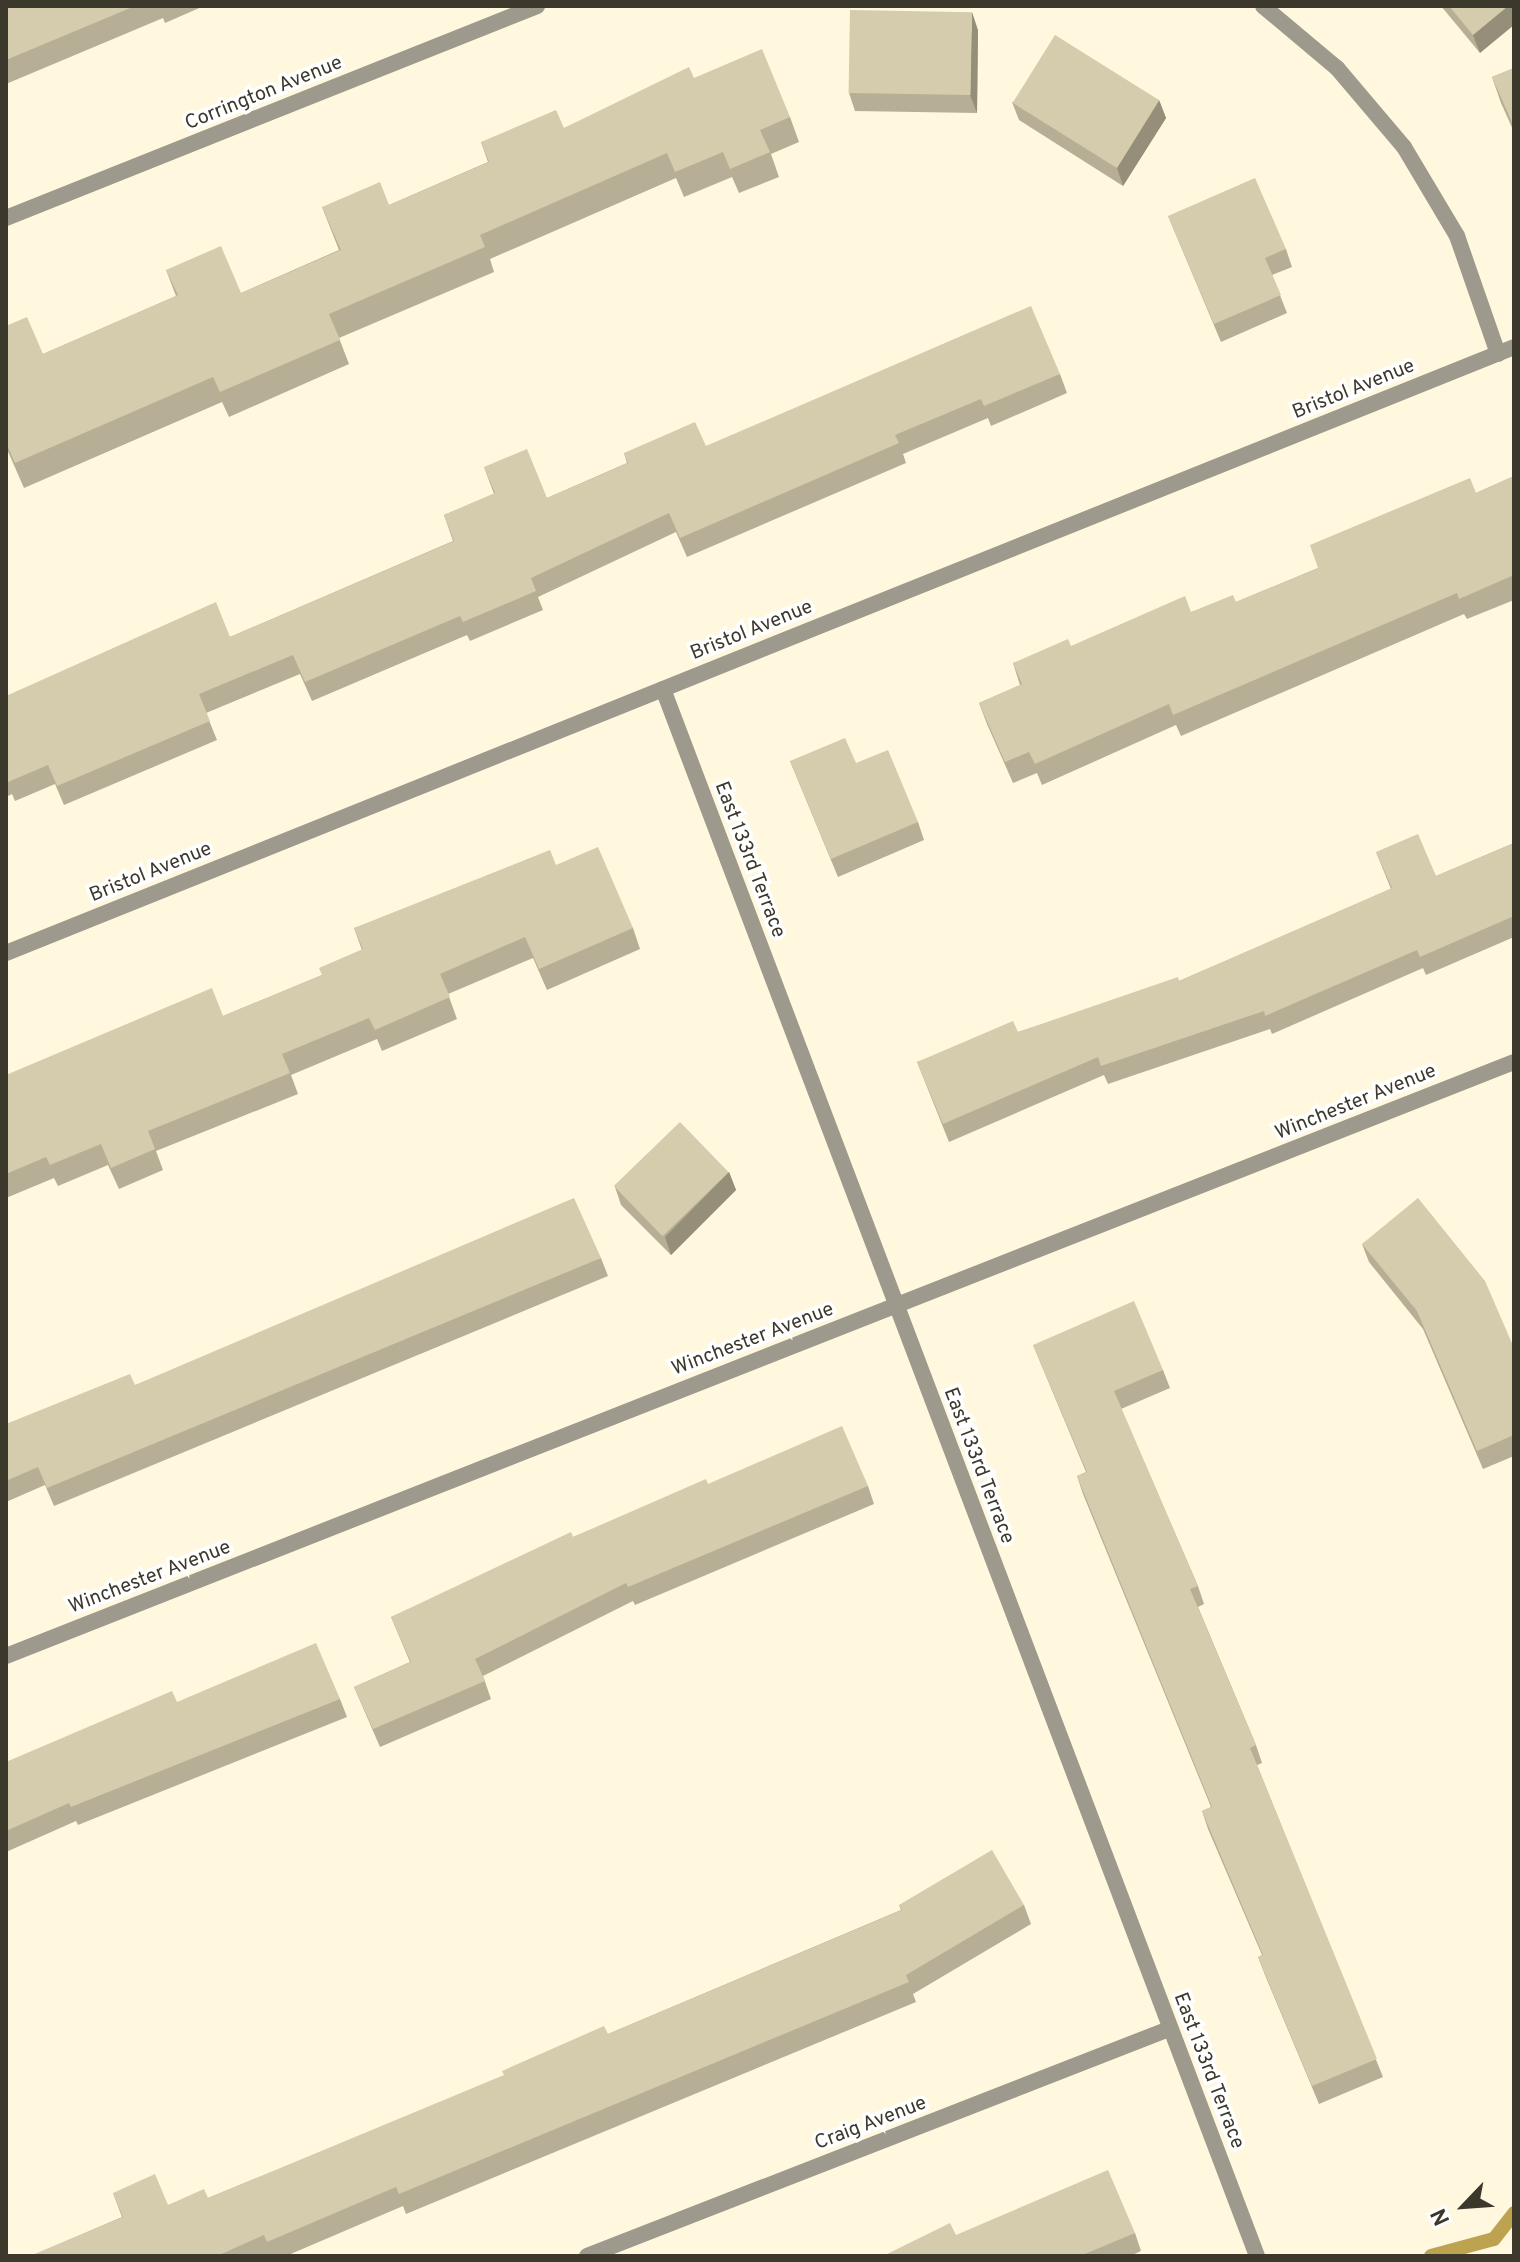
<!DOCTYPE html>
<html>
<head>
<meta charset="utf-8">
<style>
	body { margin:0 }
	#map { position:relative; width:1520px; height:2262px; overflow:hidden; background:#fff7de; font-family:Overpass,sans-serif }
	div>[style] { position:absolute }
	.stream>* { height:14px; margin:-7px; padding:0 7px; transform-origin:7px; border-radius:7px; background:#bda250 }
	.minor>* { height:16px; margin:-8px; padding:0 8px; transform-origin:8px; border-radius:8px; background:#9d998c }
	.wall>* { inset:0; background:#b7af95 }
	.shaded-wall>* { inset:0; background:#958e79 }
	.building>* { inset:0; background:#d5cbad; transform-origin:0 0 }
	span { translate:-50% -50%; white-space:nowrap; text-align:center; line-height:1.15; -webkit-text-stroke:7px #fff; paint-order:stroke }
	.street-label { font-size:20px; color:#3c382c }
	.frame { position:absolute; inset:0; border:8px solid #3c382c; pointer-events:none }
	.north { position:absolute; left:1424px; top:2166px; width:80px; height:80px; -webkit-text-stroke:6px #fff; paint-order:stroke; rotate:245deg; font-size:22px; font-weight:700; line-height:32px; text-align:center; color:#3c382c }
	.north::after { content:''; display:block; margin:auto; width:28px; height:36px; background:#3c382c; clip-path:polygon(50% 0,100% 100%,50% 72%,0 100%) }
</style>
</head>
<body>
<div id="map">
	<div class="stream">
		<i style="left:1431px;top:2256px;width:65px;rotate:-15.1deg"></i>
		<i style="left:1494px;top:2239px;width:33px;rotate:-52deg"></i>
	</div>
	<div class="minor">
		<i style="left:1263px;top:6px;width:97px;rotate:40deg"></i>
		<i style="left:1337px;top:68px;width:104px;rotate:49.7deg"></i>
		<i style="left:1404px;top:147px;width:104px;rotate:59.2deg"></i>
		<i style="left:1457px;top:236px;width:125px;rotate:70.8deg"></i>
		<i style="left:6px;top:218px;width:572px;rotate:-21.76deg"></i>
		<i style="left:663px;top:689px;width:1676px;rotate:69.24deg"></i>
		<i style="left:6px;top:953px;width:1625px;rotate:-21.89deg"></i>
		<i style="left:6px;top:1656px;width:1621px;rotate:-21.5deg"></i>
		<i style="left:587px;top:2256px;width:625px;rotate:-21.31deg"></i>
	</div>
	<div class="wall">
		<i style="clip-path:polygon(6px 6px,204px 6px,165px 23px,163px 18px,6px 84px)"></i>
		<i style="clip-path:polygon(1441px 6px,1514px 6px,1480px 53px)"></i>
		<i style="clip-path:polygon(978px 30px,977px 113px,855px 111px,849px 93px)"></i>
		<i style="clip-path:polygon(1514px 68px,1514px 132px,1501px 103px,1492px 77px)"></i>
		<i style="clip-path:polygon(694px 78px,790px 117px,799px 142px,771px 154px,779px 177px,739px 193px,732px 177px,684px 197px,676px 178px,490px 259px,494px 272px,339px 338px,349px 364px,229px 417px,222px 402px,24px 488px,6px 447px,6px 326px,43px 354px,176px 296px,166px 270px,241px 293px,339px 250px,322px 207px,389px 205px,488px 162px,481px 142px,564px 128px)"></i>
		<i style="clip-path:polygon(1159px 100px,1166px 118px,1123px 186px,1019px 120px,1012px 102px)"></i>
		<i style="clip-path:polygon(1168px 216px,1286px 249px,1292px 267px,1272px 275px,1287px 313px,1221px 342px)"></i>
		<i style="clip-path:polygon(1060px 374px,1067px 393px,991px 426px,988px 418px,903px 454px,906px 463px,687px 557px,676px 532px,538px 597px,543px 610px,470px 641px,467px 635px,312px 701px,300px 674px,206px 713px,217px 740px,64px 805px,55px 784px,15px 801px,12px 794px,6px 797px,6px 709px,230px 637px,453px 541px,444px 515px,494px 494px,484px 467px,547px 498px,627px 463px,624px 453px,706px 446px)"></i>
		<i style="clip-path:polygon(1514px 476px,1514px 600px,1467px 619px,1464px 614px,1181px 736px,1176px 725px,1042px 785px,1037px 773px,1013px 783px,987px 724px,979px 703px,1020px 685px,1013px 663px,1071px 646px,1191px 612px,1236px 602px,1318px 568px,1476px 493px)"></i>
		<i style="clip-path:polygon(790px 761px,856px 763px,918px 822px,924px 840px,838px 877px)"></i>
		<i style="clip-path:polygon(1514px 843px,1514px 937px,1426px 975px,1423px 968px,1272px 1034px,1270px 1029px,1108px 1084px,1104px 1075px,949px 1142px,917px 1062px,1018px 1032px,1179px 981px,1391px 889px,1376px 852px,1436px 876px)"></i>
		<i style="clip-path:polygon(556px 865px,633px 928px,640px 949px,547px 990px,533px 958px,448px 994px,457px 1019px,382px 1051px,377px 1039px,291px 1075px,298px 1094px,156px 1151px,163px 1170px,119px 1189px,108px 1165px,58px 1186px,54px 1178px,6px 1198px,6px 1075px,223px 1016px,322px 975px,362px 950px,354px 928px)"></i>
		<i style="clip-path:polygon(729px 1172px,736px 1190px,671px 1255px,621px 1205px,615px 1187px)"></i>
		<i style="clip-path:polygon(1362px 1244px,1514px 1348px,1514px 1456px,1483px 1469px,1423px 1329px,1369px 1262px)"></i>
		<i style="clip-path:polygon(601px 1258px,608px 1276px,54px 1506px,45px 1485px,6px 1502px,6px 1424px,135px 1385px)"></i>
		<i style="clip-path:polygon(1033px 1345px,1163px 1370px,1170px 1388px,1121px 1409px,1198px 1586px,1204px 1604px,1198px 1607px,1256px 1745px,1262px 1763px,1257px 1765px,1383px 2077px,1319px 2104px,1265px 1975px,1258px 1957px,1262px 1955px,1208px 1829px,1202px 1811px,1211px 1807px,1083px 1494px,1077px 1476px,1086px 1472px)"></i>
		<i style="clip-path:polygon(708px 1484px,868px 1486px,874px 1504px,635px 1605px,633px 1601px,483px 1676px,491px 1699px,380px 1747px,354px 1687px,410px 1662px,391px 1617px,573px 1537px)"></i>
		<i style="clip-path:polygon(340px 1699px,347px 1717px,78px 1825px,76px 1821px,6px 1852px,6px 1762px,177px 1702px)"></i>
		<i style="clip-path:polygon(899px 1905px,1024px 1905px,1031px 1924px,913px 1994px,916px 2002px,406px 2214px,403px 2206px,286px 2256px,272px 2256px,271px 2254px,267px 2256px,31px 2256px,122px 2217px,113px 2193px,168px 2205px,208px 2198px,608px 2034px,901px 1910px)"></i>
		<i style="clip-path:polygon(1135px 2233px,1141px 2251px,1130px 2256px,883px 2256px,956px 2235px)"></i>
	</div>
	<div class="shaded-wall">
		<i style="clip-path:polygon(1508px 6px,1514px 6px,1514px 25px,1480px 53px,1473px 35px)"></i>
		<i style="clip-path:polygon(972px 12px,978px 30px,977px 113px,970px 95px)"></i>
		<i style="clip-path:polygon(1159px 100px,1166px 118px,1123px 186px,1117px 168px)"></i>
		<i style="clip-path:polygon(729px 1172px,736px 1190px,671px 1255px,665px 1237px)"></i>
	</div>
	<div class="building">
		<i style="clip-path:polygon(6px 6px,135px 6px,6px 60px)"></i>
		<i style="clip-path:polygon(1449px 6px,1508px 6px,1473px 35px)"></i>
		<i style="left:850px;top:10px;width:122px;height:83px;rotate:1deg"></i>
		<i style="left:1055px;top:35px;width:123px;height:80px;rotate:32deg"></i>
		<i style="clip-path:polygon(762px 49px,790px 117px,760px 130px,770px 152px,730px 169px,723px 152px,675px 172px,667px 153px,480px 235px,485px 247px,329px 314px,340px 340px,220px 392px,213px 377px,15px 463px,6px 443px,6px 326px,27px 317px,43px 354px,178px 295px,166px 270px,221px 246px,241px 293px,341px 250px,322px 207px,380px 182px,389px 205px,489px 162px,481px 142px,556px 110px,564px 128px,689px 67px,694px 78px)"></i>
		<i style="clip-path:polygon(1514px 68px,1514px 127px,1492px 77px)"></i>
		<i style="clip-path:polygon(1255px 178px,1286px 249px,1265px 258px,1281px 295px,1214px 324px,1168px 216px)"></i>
		<i style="clip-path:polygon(1031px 306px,1060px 374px,984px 406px,981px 399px,895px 435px,899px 443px,680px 538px,669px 513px,531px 578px,536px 591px,463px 622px,460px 616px,305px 682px,293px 655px,199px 694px,210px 721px,57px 786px,48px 765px,8px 782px,6px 778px,6px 709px,7px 708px,6px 705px,6px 696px,216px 602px,230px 637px,454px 541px,444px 515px,495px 493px,484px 467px,527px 449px,547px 498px,628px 463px,624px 453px,695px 422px,706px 446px)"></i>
		<i style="clip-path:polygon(1514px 476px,1514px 575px,1459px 599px,1457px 593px,1173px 715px,1169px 704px,1035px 764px,1029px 752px,1005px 762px,979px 703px,1022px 684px,1013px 663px,1068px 639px,1071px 646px,1185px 596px,1191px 612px,1233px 595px,1236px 602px,1318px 568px,1310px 545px,1470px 478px,1476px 493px)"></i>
		<i style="clip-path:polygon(845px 738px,856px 763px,888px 750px,918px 822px,831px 859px,790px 761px)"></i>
		<i style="clip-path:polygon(1418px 834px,1436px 876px,1514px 843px,1514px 916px,1420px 957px,1417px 950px,1265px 1016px,1264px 1011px,1101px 1066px,1098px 1057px,943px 1124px,917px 1062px,1013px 1021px,1018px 1032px,1178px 977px,1179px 981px,1392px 888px,1376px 852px)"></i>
		<i style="clip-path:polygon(598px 847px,633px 928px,539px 969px,525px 937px,440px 974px,450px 997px,375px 1030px,369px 1018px,282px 1054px,290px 1073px,148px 1131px,155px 1149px,111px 1168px,101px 1144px,50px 1165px,46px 1157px,6px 1174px,6px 1075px,212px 988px,223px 1016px,322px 975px,319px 968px,363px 949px,354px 928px,550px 850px,556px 865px)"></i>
		<i style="left:680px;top:1122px;width:70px;height:92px;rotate:46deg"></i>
		<i style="clip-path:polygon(574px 1198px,601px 1258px,47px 1488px,38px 1467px,6px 1481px,6px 1424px,130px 1374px,135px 1385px)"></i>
		<i style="clip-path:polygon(1418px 1198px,1485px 1281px,1514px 1348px,1514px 1435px,1477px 1451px,1417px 1311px,1362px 1244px)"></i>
		<i style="clip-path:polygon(1134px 1301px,1163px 1370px,1114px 1391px,1198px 1586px,1190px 1589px,1256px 1745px,1250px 1748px,1377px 2059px,1312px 2086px,1258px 1957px,1263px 1955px,1202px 1811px,1212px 1807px,1077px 1476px,1087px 1472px,1033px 1345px)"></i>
		<i style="clip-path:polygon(842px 1426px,868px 1486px,628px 1587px,626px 1583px,475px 1659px,485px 1681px,373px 1729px,354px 1687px,411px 1662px,391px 1617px,571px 1532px,573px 1537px,706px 1479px,708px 1484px)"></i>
		<i style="clip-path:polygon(316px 1643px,340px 1699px,71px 1807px,69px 1803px,6px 1831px,6px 1762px,172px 1691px,177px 1702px)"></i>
		<i style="clip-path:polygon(992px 1850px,1024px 1905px,906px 1975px,909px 1982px,399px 2194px,396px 2187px,267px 2242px,264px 2235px,217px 2256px,30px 2256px,123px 2217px,113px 2193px,155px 2174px,168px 2205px,204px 2189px,208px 2198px,504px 2075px,502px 2071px,604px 2026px,608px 2034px,902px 1910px,899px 1905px)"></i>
		<i style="clip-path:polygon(1108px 2170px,1135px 2233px,1080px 2256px,883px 2256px,950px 2223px,956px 2235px)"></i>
	</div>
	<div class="street-label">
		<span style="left:264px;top:94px;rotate:-22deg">Corrington Avenue</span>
		<span style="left:1354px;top:390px;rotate:-22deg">Bristol Avenue</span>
		<span style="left:752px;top:631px;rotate:-22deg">Bristol Avenue</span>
		<span style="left:749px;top:860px;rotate:69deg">East 133rd Terrace</span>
		<span style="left:151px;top:873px;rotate:-22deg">Bristol Avenue</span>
		<span style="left:1356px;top:1103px;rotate:-22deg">Winchester Avenue</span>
		<span style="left:753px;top:1340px;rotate:-21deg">Winchester Avenue</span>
		<span style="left:978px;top:1466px;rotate:69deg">East 133rd Terrace</span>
		<span style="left:150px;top:1578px;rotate:-21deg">Winchester Avenue</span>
		<span style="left:1208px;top:2071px;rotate:69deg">East 133rd Terrace</span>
		<span style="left:871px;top:2124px;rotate:-21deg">Craig Avenue</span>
	</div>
	<div class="frame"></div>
	<div class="north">N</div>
</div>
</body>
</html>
